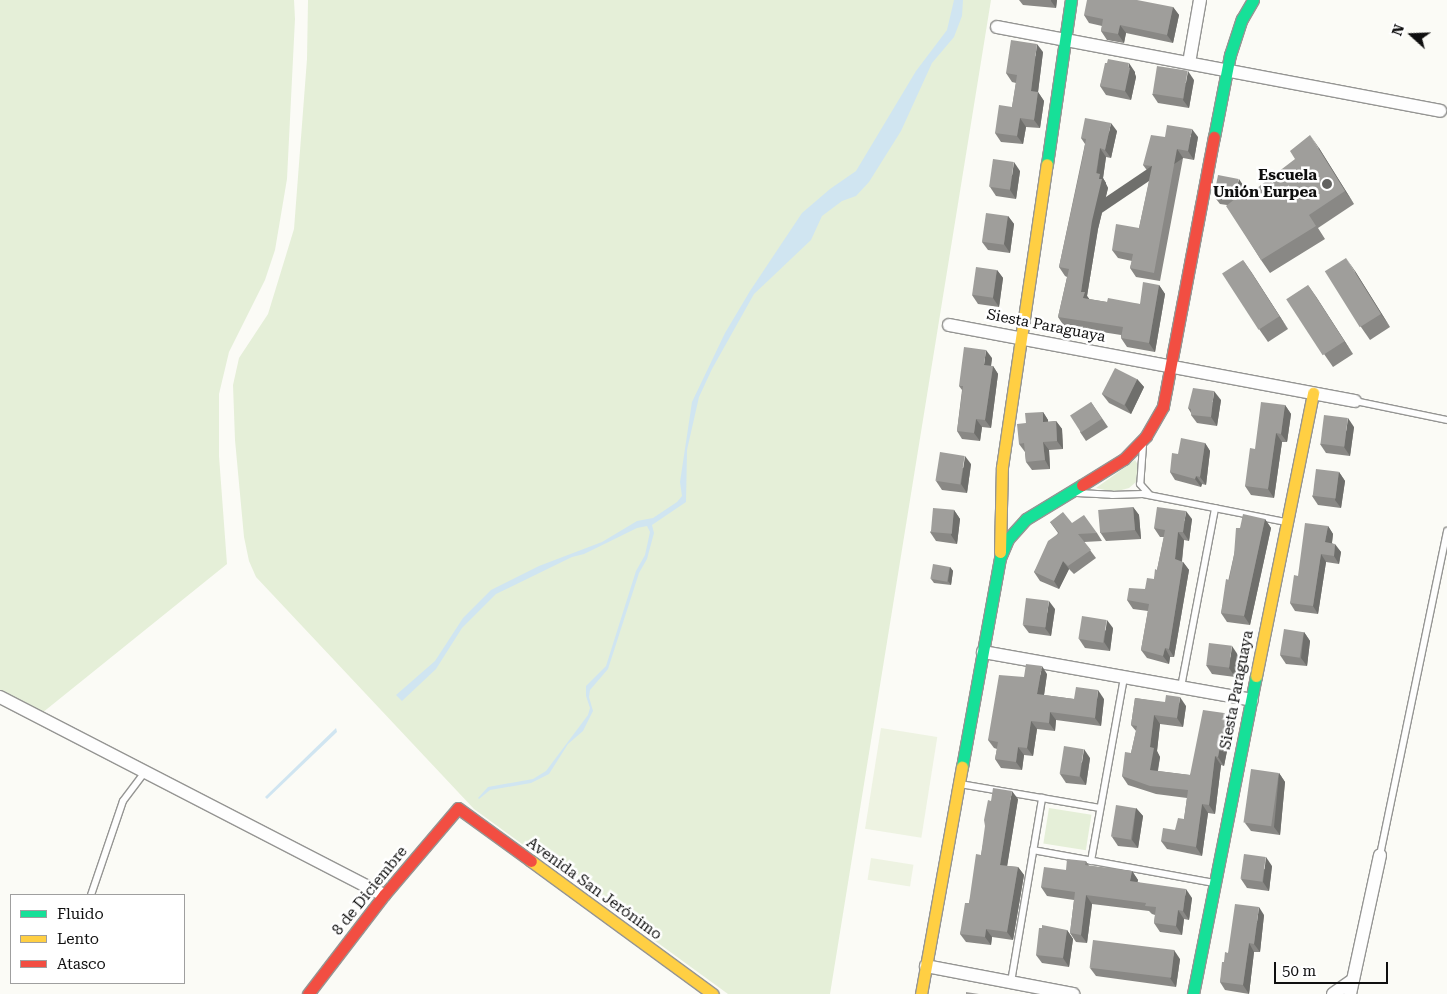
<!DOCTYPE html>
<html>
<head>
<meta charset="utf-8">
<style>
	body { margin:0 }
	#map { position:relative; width:1447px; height:994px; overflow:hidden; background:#fbfbf6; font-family:"Roboto Serif",serif }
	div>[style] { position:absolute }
	.green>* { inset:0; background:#e5efd8; transform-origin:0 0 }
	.pitch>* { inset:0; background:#eef3e2; transform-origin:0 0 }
	.water>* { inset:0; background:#d0e5f1 }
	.roads { filter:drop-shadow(1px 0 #959593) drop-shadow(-1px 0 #959593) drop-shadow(0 1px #959593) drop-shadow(0 -1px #959593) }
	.lane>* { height:6px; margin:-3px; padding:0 3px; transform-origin:3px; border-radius:3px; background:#fefefe }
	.street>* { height:12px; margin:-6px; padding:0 6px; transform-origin:6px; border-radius:6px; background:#fefefe }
	.fast>* { height:11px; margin:-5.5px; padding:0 5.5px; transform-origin:5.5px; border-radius:5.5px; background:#16e098 }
	.slow>* { height:11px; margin:-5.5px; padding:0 5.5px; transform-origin:5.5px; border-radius:5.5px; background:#ffcf43 }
	.jam>* { height:11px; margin:-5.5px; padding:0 5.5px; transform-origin:5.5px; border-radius:5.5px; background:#f24e42 }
	.wall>* { inset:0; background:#898885 }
	.shaded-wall>* { inset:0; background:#6f6f6c; transform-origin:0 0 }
	.building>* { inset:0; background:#9f9e9b; transform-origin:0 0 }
	.dots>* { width:14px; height:14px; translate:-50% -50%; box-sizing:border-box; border:2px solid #fff; border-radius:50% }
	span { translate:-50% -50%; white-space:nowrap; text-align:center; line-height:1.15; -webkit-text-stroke:5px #fff; paint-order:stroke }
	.poi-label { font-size:15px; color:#0f0f0f; font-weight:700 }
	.right { translate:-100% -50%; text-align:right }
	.street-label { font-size:15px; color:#0f0f0f }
	.legend { position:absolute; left:10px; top:894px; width:175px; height:90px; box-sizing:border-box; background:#fff; border:1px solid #9f9f9f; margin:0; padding:6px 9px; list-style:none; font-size:15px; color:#0f0f0f }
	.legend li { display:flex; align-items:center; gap:10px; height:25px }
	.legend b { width:25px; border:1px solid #9f9f9f }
	.north { position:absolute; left:1387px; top:10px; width:50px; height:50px; -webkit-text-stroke:4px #fff; paint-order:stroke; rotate:290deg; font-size:14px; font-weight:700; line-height:20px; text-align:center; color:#0f0f0f }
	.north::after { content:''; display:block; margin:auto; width:18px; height:22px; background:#0f0f0f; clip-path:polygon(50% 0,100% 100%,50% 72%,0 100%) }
	.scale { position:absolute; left:1274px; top:962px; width:114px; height:22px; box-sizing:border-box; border:2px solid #0f0f0f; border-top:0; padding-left:6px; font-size:15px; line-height:18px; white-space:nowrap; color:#0f0f0f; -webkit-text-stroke:4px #fff; paint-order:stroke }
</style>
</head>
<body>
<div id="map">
	<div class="green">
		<i style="clip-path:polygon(0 0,294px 0,295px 19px,287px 179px,275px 250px,265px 280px,229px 352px,219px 394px,219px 456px,227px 564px,42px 713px,0 692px)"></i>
		<i style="clip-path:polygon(308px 0,991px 0,830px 994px,728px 994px,474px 809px,256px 577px,249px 561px,244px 537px,235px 440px,233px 385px,239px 358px,268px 314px,294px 229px,307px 59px)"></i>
		<i style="clip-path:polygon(1135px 460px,1138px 465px,1136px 482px,1129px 488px,1114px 492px,1096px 488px)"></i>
		<i style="left:1049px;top:808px;width:43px;height:36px;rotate:9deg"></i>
	</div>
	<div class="pitch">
		<i style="left:881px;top:728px;width:57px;height:102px;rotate:9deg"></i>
		<i style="left:871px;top:858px;width:43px;height:22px;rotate:9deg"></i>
	</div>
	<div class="water">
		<i style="clip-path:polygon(954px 0,963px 0,962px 16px,954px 37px,932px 63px,901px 131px,869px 182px,856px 196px,842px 201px,822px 216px,811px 240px,754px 294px,712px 369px,699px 397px,687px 450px,686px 502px,652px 525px,654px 533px,647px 559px,639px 573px,608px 669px,590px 690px,589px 697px,593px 711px,583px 731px,568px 744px,549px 774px,531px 783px,490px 790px,479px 799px,478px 798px,488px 787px,533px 779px,546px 771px,588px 715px,590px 708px,586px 696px,586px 686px,606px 666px,636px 571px,645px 555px,650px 532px,647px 526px,637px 528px,584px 554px,572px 557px,496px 594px,462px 628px,436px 669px,402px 701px,396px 695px,435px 661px,463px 618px,491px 590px,539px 566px,602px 542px,637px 521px,653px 518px,677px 502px,682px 496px,680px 482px,692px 402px,725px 333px,750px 291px,802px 213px,830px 189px,856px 171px,916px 71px,947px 30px)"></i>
		<i style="clip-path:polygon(336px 728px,337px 732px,267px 799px,265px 797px)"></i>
	</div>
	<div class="roads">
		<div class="lane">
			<i style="left:1355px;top:401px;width:94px;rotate:11.7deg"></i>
			<i style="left:1143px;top:445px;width:39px;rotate:94deg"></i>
			<i style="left:1140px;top:484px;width:13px;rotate:48deg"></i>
			<i style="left:1077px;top:493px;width:35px;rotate:3deg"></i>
			<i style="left:1112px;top:495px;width:31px;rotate:-2deg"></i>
			<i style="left:1143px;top:494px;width:146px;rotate:11.1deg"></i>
			<i style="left:1181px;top:687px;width:182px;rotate:-79.2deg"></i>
			<i style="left:960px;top:784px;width:142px;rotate:9.7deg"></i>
			<i style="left:1033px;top:850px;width:184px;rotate:10.3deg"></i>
			<i style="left:1380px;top:855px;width:331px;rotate:-78.3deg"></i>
			<i style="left:1091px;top:861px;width:187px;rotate:-79.8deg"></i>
			<i style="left:91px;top:895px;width:99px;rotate:-71.2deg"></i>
			<i style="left:123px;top:801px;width:36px;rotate:-53deg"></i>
			<i style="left:1011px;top:982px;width:187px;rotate:-80.4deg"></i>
		</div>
		<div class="street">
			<i style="left:997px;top:27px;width:451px;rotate:10.7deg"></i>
			<i style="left:1189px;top:63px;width:64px;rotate:-80.1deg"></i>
			<i style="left:949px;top:325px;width:413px;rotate:10.6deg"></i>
			<i style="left:983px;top:652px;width:273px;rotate:10.1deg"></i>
			<i style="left:0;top:697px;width:432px;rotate:27.3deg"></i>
			<i style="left:926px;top:966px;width:150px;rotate:10.8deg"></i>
			<i style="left:1333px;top:994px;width:24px;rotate:-35deg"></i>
			<i style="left:1350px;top:994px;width:142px;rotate:-77.8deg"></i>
		</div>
		<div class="fast">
			<i style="left:1214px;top:137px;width:84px;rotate:-79deg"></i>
			<i style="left:1230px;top:55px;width:38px;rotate:-72deg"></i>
			<i style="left:1242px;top:19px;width:22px;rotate:-60deg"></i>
			<i style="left:1047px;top:164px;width:166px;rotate:-81.7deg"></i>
			<i style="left:962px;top:767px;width:212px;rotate:-79.7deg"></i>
			<i style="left:1000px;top:558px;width:21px;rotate:-67deg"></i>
			<i style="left:1008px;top:539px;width:27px;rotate:-48deg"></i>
			<i style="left:1026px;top:519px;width:66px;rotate:-31.3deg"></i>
			<i style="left:1193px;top:994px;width:324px;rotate:-78.8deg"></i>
		</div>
		<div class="slow">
			<i style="left:1000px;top:552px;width:85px;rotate:-88.7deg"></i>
			<i style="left:1002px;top:467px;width:306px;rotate:-81.6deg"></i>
			<i style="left:1256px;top:676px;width:289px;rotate:-78.6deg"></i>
			<i style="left:531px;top:861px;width:225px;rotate:36.2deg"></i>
			<i style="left:921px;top:994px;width:231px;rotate:-79.8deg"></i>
		</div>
		<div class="jam">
			<i style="left:1082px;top:485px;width:49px;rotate:-31.8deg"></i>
			<i style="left:1124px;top:459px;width:32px;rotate:-46deg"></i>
			<i style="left:1146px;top:436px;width:34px;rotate:-60deg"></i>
			<i style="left:1163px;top:406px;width:274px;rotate:-79.3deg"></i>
			<i style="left:308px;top:994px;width:125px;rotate:-52.5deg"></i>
			<i style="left:384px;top:895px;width:114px;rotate:-49.6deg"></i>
			<i style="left:458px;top:808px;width:90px;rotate:36deg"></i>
		</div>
	</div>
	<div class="wall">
		<i style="clip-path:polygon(1019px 0,1057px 0,1056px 8px,1023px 5px)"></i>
		<i style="clip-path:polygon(1173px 7px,1179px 15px,1173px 43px,1126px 33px,1124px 43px,1107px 40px,1101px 31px,1102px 26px,1089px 23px,1084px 15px)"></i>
		<i style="clip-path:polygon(1043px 52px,1038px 92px,1044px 101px,1040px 128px,1026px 127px,1023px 144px,1001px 142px,995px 133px,1012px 107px,1016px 83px,1012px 82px,1006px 73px)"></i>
		<i style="clip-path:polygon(1107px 63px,1135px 72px,1135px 74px,1136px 77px,1131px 100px,1106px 95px,1100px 86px)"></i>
		<i style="clip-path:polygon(1194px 80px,1189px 108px,1158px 103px,1152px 94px)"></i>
		<i style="clip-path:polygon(1117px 131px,1111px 158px,1106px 157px,1103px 178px,1106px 183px,1106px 184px,1108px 188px,1098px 229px,1087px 296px,1089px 299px,1107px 302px,1140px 304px,1159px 285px,1165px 294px,1155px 352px,1127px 347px,1121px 338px,1121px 335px,1064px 326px,1058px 317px,1067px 277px,1065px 276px,1059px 267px,1085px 144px,1081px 138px)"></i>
		<i style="clip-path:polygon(1165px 137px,1198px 137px,1194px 160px,1183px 158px,1160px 281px,1136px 277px,1130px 268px,1132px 261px,1118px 258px,1112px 250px,1139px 228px,1151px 173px,1149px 173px,1143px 165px)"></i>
		<i style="clip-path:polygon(1319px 148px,1354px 204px,1318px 228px,1325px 239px,1270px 273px,1261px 260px,1227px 205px,1220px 204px,1213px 195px,1245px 188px,1244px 192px,1249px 195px)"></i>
		<i style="clip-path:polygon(1020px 171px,1016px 199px,996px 196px,990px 187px)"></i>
		<i style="clip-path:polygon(1008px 216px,1014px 224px,1010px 253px,988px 250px,982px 242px)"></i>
		<i style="clip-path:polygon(1243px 260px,1288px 329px,1268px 342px,1259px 329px)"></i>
		<i style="clip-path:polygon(997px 270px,1003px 278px,999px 307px,978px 304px,972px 295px)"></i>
		<i style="clip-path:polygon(1355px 271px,1390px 327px,1370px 340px,1361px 327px)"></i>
		<i style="clip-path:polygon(1308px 285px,1353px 354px,1333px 367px,1324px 354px)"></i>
		<i style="clip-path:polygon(992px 358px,991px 366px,993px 366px,998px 374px,991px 428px,982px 427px,980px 441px,962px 439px,957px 431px,962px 390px,959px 386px)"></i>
		<i style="clip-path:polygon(1137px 379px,1144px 387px,1131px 414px,1109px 403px,1102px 394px)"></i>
		<i style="clip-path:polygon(1221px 400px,1217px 426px,1197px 423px,1191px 415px,1191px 413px,1188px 408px)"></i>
		<i style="clip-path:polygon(1091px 402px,1108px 427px,1086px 441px,1080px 432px)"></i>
		<i style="clip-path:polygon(1285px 405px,1291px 414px,1287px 442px,1282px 442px,1274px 498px,1251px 495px,1245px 486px)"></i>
		<i style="clip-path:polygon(1043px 412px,1048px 420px,1048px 422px,1056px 421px,1062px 429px,1063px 449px,1049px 450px,1050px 469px,1032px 470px,1026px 462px,1025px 452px,1019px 444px,1026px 423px)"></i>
		<i style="clip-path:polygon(1354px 427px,1350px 456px,1326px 453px,1320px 444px)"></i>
		<i style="clip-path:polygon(1205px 443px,1210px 451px,1206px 485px,1202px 484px,1201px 487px,1175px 480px,1170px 472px,1178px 454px)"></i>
		<i style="clip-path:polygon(971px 464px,967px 493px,942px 490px,936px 481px)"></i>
		<i style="clip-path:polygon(1339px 472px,1345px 481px,1341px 508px,1318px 505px,1312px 496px)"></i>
		<i style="clip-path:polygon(1133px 507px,1139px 515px,1141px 539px,1106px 541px,1100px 532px)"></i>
		<i style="clip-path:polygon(954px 510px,960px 519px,957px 544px,936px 541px,930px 532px)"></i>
		<i style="clip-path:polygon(1192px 519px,1189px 541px,1184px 540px,1182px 562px,1183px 562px,1189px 570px,1174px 657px,1170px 657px,1169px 664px,1147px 658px,1141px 650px,1148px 611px,1133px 609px,1127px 600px,1145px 589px,1154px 579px,1157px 570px,1164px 537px,1160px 537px,1154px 528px)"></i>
		<i style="clip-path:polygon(1265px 519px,1271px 528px,1250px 625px,1227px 622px,1221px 613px,1240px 528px)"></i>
		<i style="clip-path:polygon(1050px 522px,1072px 523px,1097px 533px,1102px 541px,1084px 542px,1096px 558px,1074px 574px,1069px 569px,1059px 589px,1040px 581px,1034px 572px,1058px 533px)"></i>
		<i style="clip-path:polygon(1328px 526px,1333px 534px,1332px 543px,1341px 552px,1339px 564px,1326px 562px,1318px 614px,1295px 611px,1290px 603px)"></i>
		<i style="clip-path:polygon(950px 567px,953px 571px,951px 585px,934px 583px,931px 579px)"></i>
		<i style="clip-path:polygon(1055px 609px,1051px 636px,1029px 633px,1023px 625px)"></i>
		<i style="clip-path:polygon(1113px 628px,1110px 651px,1085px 648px,1079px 639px)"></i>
		<i style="clip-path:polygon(1304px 632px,1310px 641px,1307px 666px,1286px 664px,1280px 655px)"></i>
		<i style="clip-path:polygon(1238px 655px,1235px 677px,1212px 674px,1206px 665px)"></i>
		<i style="clip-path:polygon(1047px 674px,1044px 695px,1074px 699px,1104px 699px,1101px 726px,1056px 720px,1055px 731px,1037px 729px,1033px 756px,1024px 755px,1022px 770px,1001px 768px,995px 759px,997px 749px,994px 748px,988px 740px,1024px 677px)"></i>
		<i style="clip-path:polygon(1135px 698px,1186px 706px,1183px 727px,1160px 724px,1157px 751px,1160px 757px,1158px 771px,1190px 775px,1224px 713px,1230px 722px,1232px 726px,1224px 766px,1221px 765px,1215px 814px,1208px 813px,1202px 856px,1167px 849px,1161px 841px,1175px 830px,1184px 819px,1187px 798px,1156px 794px,1128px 785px,1122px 776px,1131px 753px,1136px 731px,1131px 725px)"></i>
		<i style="clip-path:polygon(1090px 758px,1086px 785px,1066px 783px,1060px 774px)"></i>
		<i style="clip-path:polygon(1279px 773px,1285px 782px,1280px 835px,1251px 831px,1245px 823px)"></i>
		<i style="clip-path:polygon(1018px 799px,1007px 866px,1018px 867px,1024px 875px,1013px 940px,992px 937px,991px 945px,966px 942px,960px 934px,969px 903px,981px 855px,991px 801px)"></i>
		<i style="clip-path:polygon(1136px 808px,1143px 816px,1138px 848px,1118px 846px,1112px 837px)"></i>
		<i style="clip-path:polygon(1086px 861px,1089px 866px,1132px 871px,1138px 880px,1137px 882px,1192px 898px,1189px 920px,1184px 919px,1182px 935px,1160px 932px,1154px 923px,1155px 915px,1152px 914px,1149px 911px,1092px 904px,1087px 943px,1076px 942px,1070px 933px,1074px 900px,1047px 896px,1041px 887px,1066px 870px)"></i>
		<i style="clip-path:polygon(1272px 866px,1269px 891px,1247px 888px,1241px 879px)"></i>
		<i style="clip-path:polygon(1264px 915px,1260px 952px,1254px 952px,1249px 994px,1225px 990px,1220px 982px,1224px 962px,1228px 953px)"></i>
		<i style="clip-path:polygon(1067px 930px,1073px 939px,1069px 967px,1042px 963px,1036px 955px)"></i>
		<i style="clip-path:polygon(1180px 959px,1176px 987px,1096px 976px,1090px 968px)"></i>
	</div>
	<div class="shaded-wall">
		<i style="clip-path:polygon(1051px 0,1057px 0,1056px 8px,1051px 1px)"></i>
		<i style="clip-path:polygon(1173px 7px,1179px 15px,1173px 43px,1167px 35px)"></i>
		<i style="clip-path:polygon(1120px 25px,1126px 33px,1124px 43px,1118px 34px)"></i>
		<i style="clip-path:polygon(1037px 44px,1043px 52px,1037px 100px,1031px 91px)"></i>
		<i style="clip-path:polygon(1129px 63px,1135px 72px,1135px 74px,1136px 77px,1131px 100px,1125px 91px)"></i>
		<i style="clip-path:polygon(1188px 71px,1194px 80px,1189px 108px,1183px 100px)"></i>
		<i style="clip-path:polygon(1038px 92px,1044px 101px,1040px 128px,1034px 120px)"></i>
		<i style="clip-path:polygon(1020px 118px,1026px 127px,1023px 144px,1017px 136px)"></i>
		<i style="clip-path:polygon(1111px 123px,1117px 131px,1111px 158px,1105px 150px)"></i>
		<i style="clip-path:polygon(1192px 129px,1198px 137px,1194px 160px,1188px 151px)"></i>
		<i style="clip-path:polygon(1310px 135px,1319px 148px,1354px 204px,1345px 191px)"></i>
		<i style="clip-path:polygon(1100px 148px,1106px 157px,1103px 178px,1106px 183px,1106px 184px,1108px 188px,1098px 229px,1087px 296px,1091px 301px,1083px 298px,1081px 292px)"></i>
		<i style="left:1177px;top:149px;width:11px;height:126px;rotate:56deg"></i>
		<i style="clip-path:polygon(1014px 162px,1020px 171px,1016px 199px,1010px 190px)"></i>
		<i style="clip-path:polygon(1239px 179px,1245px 188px,1241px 207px,1234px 199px)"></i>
		<i style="clip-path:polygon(1008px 216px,1014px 224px,1010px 253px,1004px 244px)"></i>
		<i style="clip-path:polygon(1346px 258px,1355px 271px,1390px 327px,1381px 314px)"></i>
		<i style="clip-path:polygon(1243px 260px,1252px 273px,1288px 329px,1279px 316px)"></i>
		<i style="clip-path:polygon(997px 270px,1003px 278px,999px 307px,993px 298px)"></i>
		<i style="clip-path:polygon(1159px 285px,1165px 294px,1155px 352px,1149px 343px)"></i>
		<i style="clip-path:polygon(1308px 285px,1317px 298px,1353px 354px,1344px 341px)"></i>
		<i style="clip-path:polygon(986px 350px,992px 358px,990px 373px,984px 365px)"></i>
		<i style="clip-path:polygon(993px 366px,998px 374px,991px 428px,985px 420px)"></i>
		<i style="clip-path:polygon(1137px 379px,1144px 387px,1131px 414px,1125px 405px)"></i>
		<i style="clip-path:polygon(1214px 391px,1221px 400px,1217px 426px,1211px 417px)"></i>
		<i style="clip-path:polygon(1285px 405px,1291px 414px,1287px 442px,1281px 434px)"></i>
		<i style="clip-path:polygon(1043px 412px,1048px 420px,1049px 430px,1043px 422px)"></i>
		<i style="clip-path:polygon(1348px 418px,1354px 427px,1350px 456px,1344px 447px)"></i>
		<i style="clip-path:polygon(976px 419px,982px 427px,980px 441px,974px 433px)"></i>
		<i style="clip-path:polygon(1056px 421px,1062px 429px,1063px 449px,1057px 441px)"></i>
		<i style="clip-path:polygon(1276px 433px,1282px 442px,1274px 498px,1268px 489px)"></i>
		<i style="clip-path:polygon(1043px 442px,1049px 450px,1050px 469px,1045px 460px)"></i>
		<i style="clip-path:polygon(1205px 443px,1210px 451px,1206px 485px,1200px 477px)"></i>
		<i style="clip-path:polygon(965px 456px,971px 464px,967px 493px,961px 484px)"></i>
		<i style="clip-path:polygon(1339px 472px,1345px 481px,1341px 508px,1335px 500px)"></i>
		<i style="clip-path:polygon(1196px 476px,1202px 484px,1201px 487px,1195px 479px)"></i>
		<i style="clip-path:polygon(1133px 507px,1139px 515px,1141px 539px,1135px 530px)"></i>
		<i style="clip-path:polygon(954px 510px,960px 519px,957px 544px,951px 535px)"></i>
		<i style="clip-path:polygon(1186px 511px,1192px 519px,1189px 541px,1183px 532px)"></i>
		<i style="clip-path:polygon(1265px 519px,1271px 528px,1250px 625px,1244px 616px)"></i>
		<i style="clip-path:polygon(1328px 526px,1333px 534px,1331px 550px,1325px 542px)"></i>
		<i style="clip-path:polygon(1178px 532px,1184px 540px,1181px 568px,1175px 559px)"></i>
		<i style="clip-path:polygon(1335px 544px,1341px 552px,1339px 564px,1334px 556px)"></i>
		<i style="clip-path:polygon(1321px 554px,1326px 562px,1318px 614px,1313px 606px)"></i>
		<i style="clip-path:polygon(1063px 561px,1069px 569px,1059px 589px,1054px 581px)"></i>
		<i style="clip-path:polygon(1183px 562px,1189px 570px,1174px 657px,1169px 649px)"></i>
		<i style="clip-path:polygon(950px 567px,953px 571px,951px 585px,948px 581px)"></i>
		<i style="clip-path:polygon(1049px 601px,1055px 609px,1051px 636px,1045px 628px)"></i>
		<i style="clip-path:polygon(1107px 620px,1113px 628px,1110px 651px,1104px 642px)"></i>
		<i style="clip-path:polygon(1304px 632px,1310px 641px,1307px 666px,1301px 658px)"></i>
		<i style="clip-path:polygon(1232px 646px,1238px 655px,1235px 677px,1229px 668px)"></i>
		<i style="clip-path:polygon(1165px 648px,1170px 657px,1169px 664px,1163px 656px)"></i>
		<i style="clip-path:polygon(1042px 666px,1047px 674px,1043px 702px,1037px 694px)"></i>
		<i style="clip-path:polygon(1098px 690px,1104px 699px,1101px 726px,1095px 718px)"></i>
		<i style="clip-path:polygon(1180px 697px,1186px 706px,1183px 727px,1177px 718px)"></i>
		<i style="clip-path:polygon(1050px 712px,1056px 720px,1055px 731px,1049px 723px)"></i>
		<i style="clip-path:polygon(1224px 713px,1230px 722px,1232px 726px,1224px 766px,1218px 757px)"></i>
		<i style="clip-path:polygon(1154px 715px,1160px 724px,1157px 751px,1160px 757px,1156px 779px,1150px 770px,1150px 747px)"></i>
		<i style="clip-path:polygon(1031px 721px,1037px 729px,1033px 756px,1027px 748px)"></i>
		<i style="clip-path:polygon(1018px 747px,1024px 755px,1022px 770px,1016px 762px)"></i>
		<i style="clip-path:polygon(1084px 749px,1090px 758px,1086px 785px,1080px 776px)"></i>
		<i style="clip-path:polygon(1215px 756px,1221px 765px,1215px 814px,1209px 805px)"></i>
		<i style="clip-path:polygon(1279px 773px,1285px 782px,1280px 835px,1274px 827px)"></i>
		<i style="clip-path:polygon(1012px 791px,1018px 799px,1006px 873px,1000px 865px)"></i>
		<i style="clip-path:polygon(1202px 804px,1208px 813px,1202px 856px,1196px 847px)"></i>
		<i style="clip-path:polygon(1136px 808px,1143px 816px,1138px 848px,1132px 840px)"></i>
		<i style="clip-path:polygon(1266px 857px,1272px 866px,1269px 891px,1263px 882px)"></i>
		<i style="clip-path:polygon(1018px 867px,1024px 875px,1013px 940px,1007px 932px)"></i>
		<i style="clip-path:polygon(1132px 871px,1138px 880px,1136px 890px,1130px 881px)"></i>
		<i style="clip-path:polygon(1186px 889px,1192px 898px,1189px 920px,1183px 911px)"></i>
		<i style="clip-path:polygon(1086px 895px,1092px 904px,1087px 943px,1081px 935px)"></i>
		<i style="clip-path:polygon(1259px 907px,1264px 915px,1260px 952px,1254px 944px)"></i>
		<i style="clip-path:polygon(1178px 910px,1184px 919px,1182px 935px,1176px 926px)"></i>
		<i style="clip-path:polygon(986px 929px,992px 937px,991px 945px,985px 937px)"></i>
		<i style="clip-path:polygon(1067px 930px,1073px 939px,1069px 967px,1063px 958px)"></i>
		<i style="clip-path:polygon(1249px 943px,1254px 952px,1249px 994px,1243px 985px)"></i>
		<i style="clip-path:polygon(1174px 950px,1180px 959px,1176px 987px,1170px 978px)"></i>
	</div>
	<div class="building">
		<i style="clip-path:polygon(1087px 0,1137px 0,1173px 7px,1167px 35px,1120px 25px,1118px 34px,1101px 31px,1103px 19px,1084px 15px)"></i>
		<i style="clip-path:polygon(1011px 40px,1037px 44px,1031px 91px,1038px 92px,1034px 120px,1020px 118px,1017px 136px,995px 133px,999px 105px,1012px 107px,1017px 75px,1006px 73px)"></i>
		<i style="clip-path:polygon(1108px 59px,1129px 63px,1128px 67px,1130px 68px,1125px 91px,1100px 86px,1105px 63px,1107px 63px)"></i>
		<i style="left:1157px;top:66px;width:31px;height:28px;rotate:9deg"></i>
		<i style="clip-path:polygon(1085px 118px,1111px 123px,1105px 150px,1100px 148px,1096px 173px,1100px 174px,1099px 179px,1102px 179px,1092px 221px,1081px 292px,1085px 292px,1083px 298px,1107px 302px,1108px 298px,1140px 304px,1143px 282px,1159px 285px,1149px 343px,1121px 338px,1123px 327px,1058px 317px,1069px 269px,1059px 267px,1082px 161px,1086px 139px,1081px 138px)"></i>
		<i style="clip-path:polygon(1167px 125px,1192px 129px,1188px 151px,1177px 149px,1154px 273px,1130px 268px,1133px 254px,1112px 250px,1116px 224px,1139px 228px,1152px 166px,1143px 165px,1151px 135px,1165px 137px)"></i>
		<i style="clip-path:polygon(1310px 135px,1345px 191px,1309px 215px,1316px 226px,1261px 260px,1226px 206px,1245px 191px,1248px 195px,1295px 159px,1290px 151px)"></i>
		<i style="left:993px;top:159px;width:21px;height:28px;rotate:8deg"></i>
		<i style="left:1218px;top:175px;width:21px;height:21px;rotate:11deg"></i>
		<i style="left:986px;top:213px;width:22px;height:29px;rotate:8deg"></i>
		<i style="left:1346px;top:258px;width:66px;height:25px;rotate:58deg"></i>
		<i style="left:1243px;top:260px;width:67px;height:25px;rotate:57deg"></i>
		<i style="left:976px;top:267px;width:21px;height:28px;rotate:8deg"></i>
		<i style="left:1308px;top:285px;width:67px;height:26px;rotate:57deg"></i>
		<i style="clip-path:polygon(964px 347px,986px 350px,984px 365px,993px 366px,985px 420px,976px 419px,974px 433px,957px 431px,963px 386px,959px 386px)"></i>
		<i style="left:1115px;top:368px;width:25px;height:29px;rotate:27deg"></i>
		<i style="clip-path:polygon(1193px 388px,1214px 391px,1211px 417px,1191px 415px,1191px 409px,1188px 408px)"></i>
		<i style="left:1091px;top:402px;width:20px;height:25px;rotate:57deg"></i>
		<i style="clip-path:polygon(1261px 402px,1285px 405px,1281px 434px,1276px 433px,1268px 489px,1245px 486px,1250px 448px,1255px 449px)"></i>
		<i style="clip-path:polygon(1043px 412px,1043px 422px,1056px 421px,1057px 441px,1043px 442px,1045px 460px,1026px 462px,1024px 443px,1019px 444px,1017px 424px,1026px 423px,1025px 413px)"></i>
		<i style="left:1324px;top:415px;width:24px;height:29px;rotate:7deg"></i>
		<i style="clip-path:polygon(1181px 438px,1205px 443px,1200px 477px,1196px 476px,1195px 479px,1170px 472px,1172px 453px,1178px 454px)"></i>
		<i style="left:940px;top:452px;width:25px;height:29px;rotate:9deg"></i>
		<i style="left:1316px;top:469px;width:23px;height:27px;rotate:7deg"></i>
		<i style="left:1133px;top:507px;width:23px;height:35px;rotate:85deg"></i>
		<i style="clip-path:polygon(1157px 507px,1186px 511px,1183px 532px,1178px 532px,1175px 559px,1183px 562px,1169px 649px,1165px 648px,1163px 656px,1141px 650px,1149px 604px,1127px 600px,1129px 588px,1145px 589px,1147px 578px,1154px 579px,1155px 569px,1157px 570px,1165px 530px,1154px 528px)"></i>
		<i style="left:933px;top:508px;width:21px;height:24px;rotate:5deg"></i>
		<i style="clip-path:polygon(1063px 512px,1072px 523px,1084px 515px,1097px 533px,1078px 534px,1091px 550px,1068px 566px,1063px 561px,1054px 581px,1034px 572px,1048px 541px,1059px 533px,1050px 522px)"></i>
		<i style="clip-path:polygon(1243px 514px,1265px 519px,1244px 616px,1221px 613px,1226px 579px,1229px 580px,1234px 555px,1236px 528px,1240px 528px)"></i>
		<i style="clip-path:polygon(1305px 523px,1328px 526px,1325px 542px,1335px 544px,1334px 556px,1321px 554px,1313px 606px,1290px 603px,1294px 575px,1298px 576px)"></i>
		<i style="left:933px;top:564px;width:17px;height:15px;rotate:10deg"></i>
		<i style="left:1026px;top:598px;width:23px;height:27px;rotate:7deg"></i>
		<i style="left:1082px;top:616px;width:25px;height:23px;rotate:9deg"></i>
		<i style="left:1284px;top:629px;width:20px;height:26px;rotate:9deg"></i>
		<i style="left:1209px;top:643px;width:23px;height:22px;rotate:7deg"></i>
		<i style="clip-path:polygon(1026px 664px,1042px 666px,1037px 694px,1074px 699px,1076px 687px,1098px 690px,1095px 718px,1050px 712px,1049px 723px,1031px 721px,1027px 748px,1018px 747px,1016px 762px,995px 759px,998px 742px,988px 740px,999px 675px,1024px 677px)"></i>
		<i style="clip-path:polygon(1166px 695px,1180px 697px,1177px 718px,1154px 715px,1150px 747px,1154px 748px,1150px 770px,1190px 775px,1203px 710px,1224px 713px,1226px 718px,1218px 757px,1215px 756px,1209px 805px,1202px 804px,1196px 847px,1161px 841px,1163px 828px,1175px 830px,1178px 818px,1184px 819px,1188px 790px,1150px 786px,1122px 776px,1125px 752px,1131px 753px,1137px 726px,1131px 725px,1135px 698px,1165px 702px)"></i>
		<i style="left:1064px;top:746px;width:20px;height:28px;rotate:9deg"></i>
		<i style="left:1251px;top:769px;width:28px;height:54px;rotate:8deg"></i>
		<i style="clip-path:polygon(993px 788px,1012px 791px,1000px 865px,1018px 867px,1007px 932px,986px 929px,985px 937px,960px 934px,965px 903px,969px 903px,976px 854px,981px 855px,985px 826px,984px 820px,988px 800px,991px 801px)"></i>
		<i style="left:1116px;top:805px;width:20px;height:32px;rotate:9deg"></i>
		<i style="left:1244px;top:854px;width:22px;height:25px;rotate:8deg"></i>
		<i style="clip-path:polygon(1067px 859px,1086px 861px,1085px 865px,1132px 871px,1130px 881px,1186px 889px,1183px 911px,1178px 910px,1176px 926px,1154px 923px,1156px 907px,1145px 906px,1146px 903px,1086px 895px,1081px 935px,1070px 933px,1075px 892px,1041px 887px,1044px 867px,1066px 870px)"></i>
		<i style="clip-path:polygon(1235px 904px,1259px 907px,1254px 944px,1249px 943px,1243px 985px,1220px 982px,1222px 962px,1224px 962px,1225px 952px,1228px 953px)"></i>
		<i style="clip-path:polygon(1042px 925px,1067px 930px,1063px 958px,1036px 955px,1039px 928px,1042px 928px)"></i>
		<i style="left:1093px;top:940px;width:82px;height:28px;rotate:7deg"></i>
		<i style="clip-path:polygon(966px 992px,979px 994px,966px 994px)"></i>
	</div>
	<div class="dots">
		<i style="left:1327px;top:184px;background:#626260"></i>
	</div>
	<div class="poi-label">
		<span class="right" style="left:1317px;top:184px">Escuela<br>Unión Eurpea</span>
	</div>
	<div class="street-label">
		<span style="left:1046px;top:326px;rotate:11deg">Siesta Paraguaya</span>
		<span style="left:1237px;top:690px;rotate:-79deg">Siesta Paraguaya</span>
		<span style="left:594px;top:889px;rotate:36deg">Avenida San Jerónimo</span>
		<span style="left:370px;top:891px;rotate:-51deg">8 de Diciembre</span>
	</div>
	<ul class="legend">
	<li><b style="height:6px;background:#16e098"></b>Fluido</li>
	<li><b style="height:6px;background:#ffcf43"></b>Lento</li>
	<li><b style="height:6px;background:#f24e42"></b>Atasco</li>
	</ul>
	<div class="north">N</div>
	<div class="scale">50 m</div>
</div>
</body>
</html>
